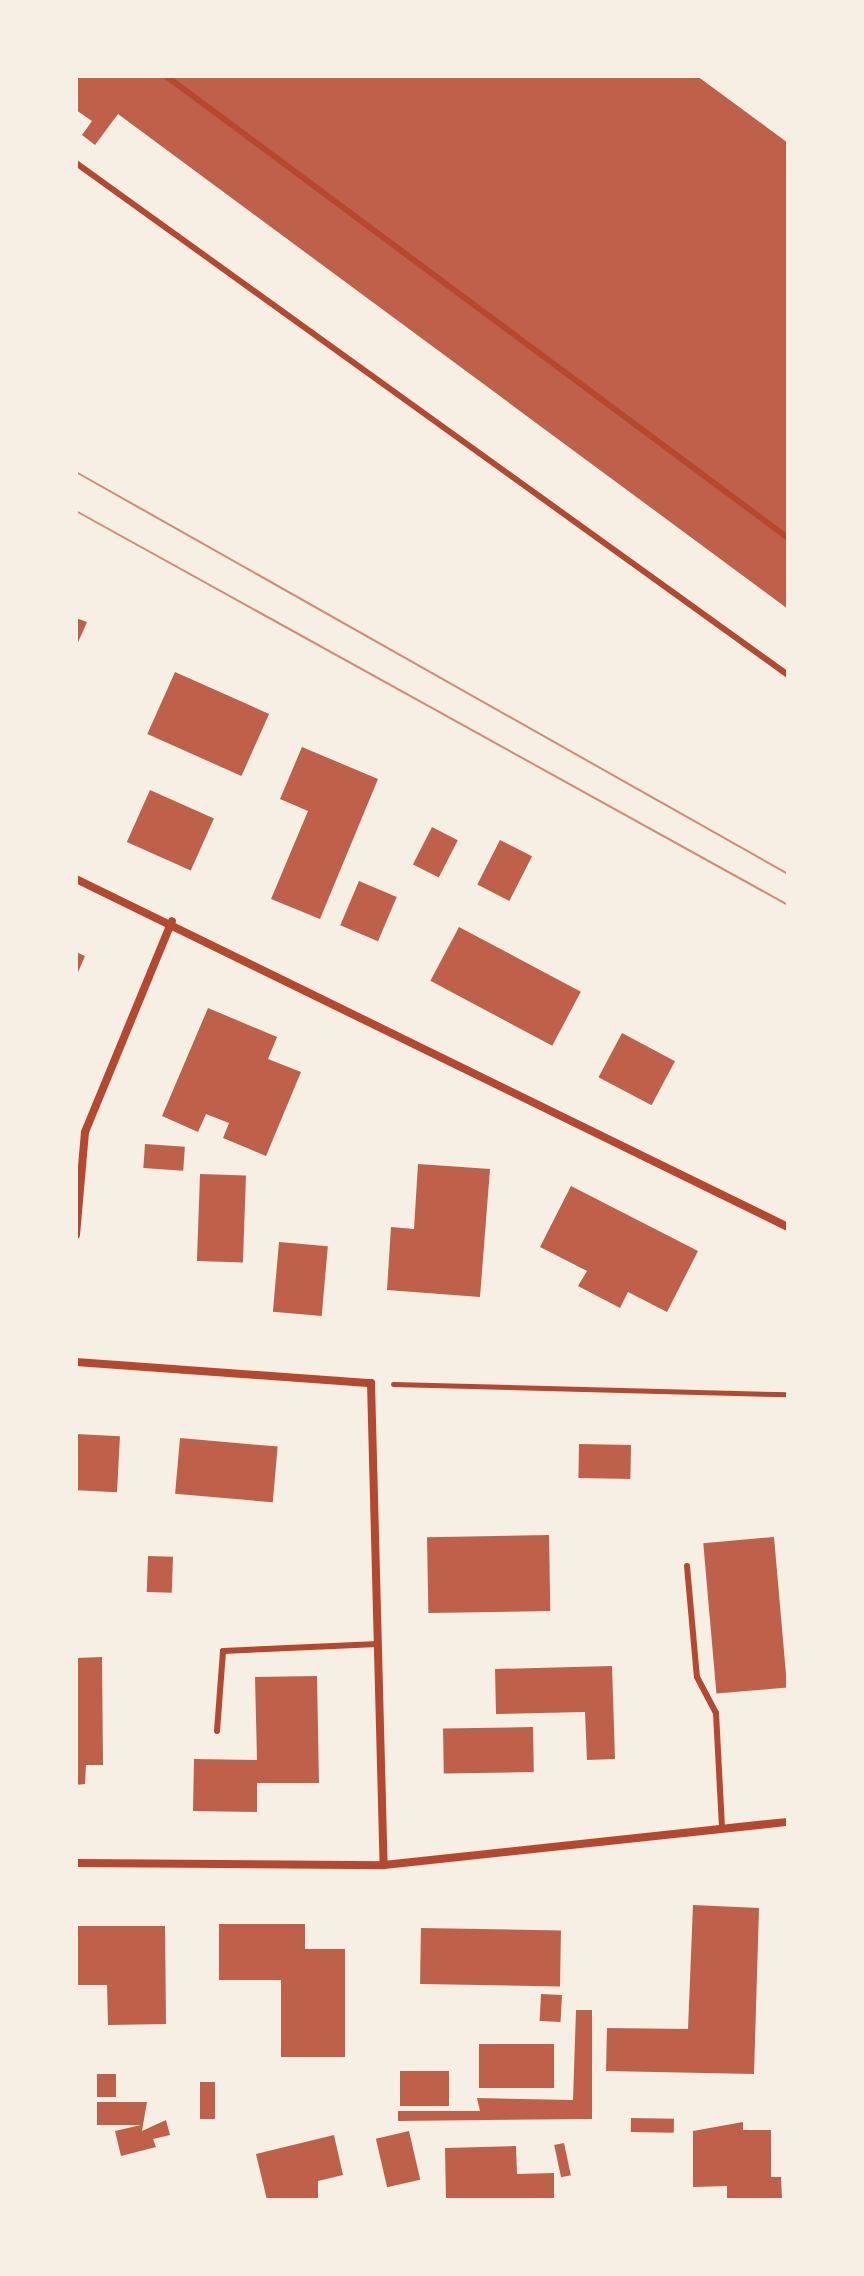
<!DOCTYPE html>
<html>
<head>
<meta charset="utf-8">
<style>
	body { margin:0 }
	#map { position:relative; width:864px; height:2276px; overflow:hidden; background:#f6efe4; font-family:"DM Sans",sans-serif }
	div>[style] { position:absolute }
	.building>* { inset:0; background:#bf614a; transform-origin:0 0 }
	.path>* { height:5px; margin:-2.5px; padding:0 2.5px; transform-origin:2.5px; border-radius:2.5px; background:#b5482f }
	.service>* { height:6px; margin:-3px; padding:0 3px; transform-origin:3px; border-radius:3px; background:#b5482f }
	.minor>* { height:8px; margin:-4px; padding:0 4px; transform-origin:4px; border-radius:4px; background:#b5482f }
	.tram>* { height:2px; margin:-1px; padding:0 1px; transform-origin:1px; border-radius:1px; background:#cf8b77 }
	span { translate:-50% -50%; white-space:nowrap; text-align:center; line-height:1.15; -webkit-text-stroke:8px #f6efe4; paint-order:stroke }
	.frame { position:absolute; inset:0; border:78px solid #f6efe4; pointer-events:none }
</style>
</head>
<body>
<div id="map">
	<div class="building">
		<i style="clip-path:polygon(76px 76px,697px 76px,788px 143px,788px 609px,118px 114px,95px 145px,82px 135px,92px 121px,76px 110px)"></i>
		<i style="clip-path:polygon(76px 618px,87px 622px,76px 647px)"></i>
		<i style="left:175px;top:672px;width:103px;height:68px;rotate:24deg"></i>
		<i style="clip-path:polygon(302px 747px,378px 779px,320px 919px,271px 899px,308px 811px,280px 799px)"></i>
		<i style="left:150px;top:790px;width:70px;height:57px;rotate:24deg"></i>
		<i style="left:432px;top:827px;width:29px;height:42px;rotate:27deg"></i>
		<i style="left:500px;top:840px;width:36px;height:50px;rotate:27deg"></i>
		<i style="left:359px;top:881px;width:41px;height:48px;rotate:23deg"></i>
		<i style="left:459px;top:927px;width:138px;height:61px;rotate:28deg"></i>
		<i style="clip-path:polygon(76px 952px,85px 956px,76px 977px)"></i>
		<i style="clip-path:polygon(208px 1008px,277px 1037px,268px 1059px,301px 1072px,266px 1156px,223px 1138px,229px 1123px,206px 1114px,198px 1132px,162px 1116px)"></i>
		<i style="left:622px;top:1033px;width:60px;height:50px;rotate:28deg"></i>
		<i style="left:145px;top:1144px;width:40px;height:24px;rotate:4deg"></i>
		<i style="clip-path:polygon(418px 1164px,490px 1169px,480px 1297px,387px 1290px,391px 1227px,414px 1229px)"></i>
		<i style="left:200px;top:1174px;width:46px;height:87px;rotate:2deg"></i>
		<i style="clip-path:polygon(571px 1186px,698px 1251px,667px 1312px,628px 1292px,620px 1308px,578px 1286px,587px 1271px,540px 1247px)"></i>
		<i style="left:279px;top:1242px;width:49px;height:70px;rotate:5deg"></i>
		<i style="left:76px;top:1434px;width:44px;height:56px;rotate:3deg"></i>
		<i style="left:180px;top:1438px;width:98px;height:56px;rotate:5deg"></i>
		<i style="left:579px;top:1444px;width:52px;height:34px;rotate:1deg"></i>
		<i style="left:549px;top:1535px;width:76px;height:122px;rotate:89deg"></i>
		<i style="left:774px;top:1537px;width:151px;height:71px;rotate:85deg"></i>
		<i style="left:148px;top:1556px;width:25px;height:36px;rotate:2deg"></i>
		<i style="clip-path:polygon(102px 1657px,103px 1765px,86px 1765px,85px 1784px,76px 1785px,76px 1658px)"></i>
		<i style="clip-path:polygon(612px 1666px,615px 1759px,587px 1760px,585px 1712px,496px 1714px,495px 1669px)"></i>
		<i style="clip-path:polygon(317px 1676px,319px 1783px,257px 1783px,257px 1812px,193px 1811px,194px 1759px,257px 1760px,255px 1677px)"></i>
		<i style="left:533px;top:1727px;width:45px;height:90px;rotate:89deg"></i>
		<i style="clip-path:polygon(693px 1905px,759px 1908px,754px 2074px,606px 2071px,607px 2028px,688px 2029px)"></i>
		<i style="clip-path:polygon(219px 1924px,305px 1924px,305px 1949px,345px 1949px,345px 2057px,281px 2057px,281px 1980px,219px 1980px)"></i>
		<i style="clip-path:polygon(76px 1926px,165px 1926px,166px 2024px,108px 2025px,107px 1985px,76px 1985px)"></i>
		<i style="left:421px;top:1928px;width:140px;height:56px;rotate:1deg"></i>
		<i style="left:541px;top:1994px;width:21px;height:27px;rotate:3deg"></i>
		<i style="clip-path:polygon(576px 2010px,592px 2010px,592px 2119px,398px 2121px,398px 2111px,480px 2111px,477px 2098px,573px 2100px)"></i>
		<i style="left:479px;top:2044px;width:75px;height:44px"></i>
		<i style="left:400px;top:2071px;width:49px;height:35px"></i>
		<i style="left:116px;top:2074px;width:23px;height:19px;rotate:90deg"></i>
		<i style="left:200px;top:2082px;width:15px;height:37px"></i>
		<i style="clip-path:polygon(97px 2102px,147px 2102px,142px 2131px,166px 2120px,170px 2135px,153px 2139px,156px 2147px,121px 2156px,115px 2131px,141px 2125px,97px 2125px)"></i>
		<i style="left:631px;top:2118px;width:43px;height:14px;rotate:1deg"></i>
		<i style="clip-path:polygon(743px 2122px,743px 2130px,771px 2130px,771px 2177px,781px 2177px,782px 2200px,727px 2200px,727px 2186px,693px 2187px,693px 2131px)"></i>
		<i style="left:409px;top:2131px;width:50px;height:34px;rotate:77deg"></i>
		<i style="clip-path:polygon(334px 2135px,343px 2175px,318px 2181px,318px 2200px,267px 2200px,256px 2154px)"></i>
		<i style="left:564px;top:2143px;width:33px;height:10px;rotate:78deg"></i>
		<i style="clip-path:polygon(516px 2146px,517px 2174px,554px 2173px,554px 2200px,446px 2200px,445px 2148px)"></i>
	</div>
	<div class="path">
		<i style="left:393px;top:1384px;width:395px;rotate:1.5deg"></i>
	</div>
	<div class="service">
		<i style="left:166px;top:76px;width:775px;rotate:36.6deg"></i>
		<i style="left:76px;top:163px;width:877px;rotate:35.72deg"></i>
		<i style="left:687px;top:1566px;width:111px;rotate:84.9deg"></i>
		<i style="left:697px;top:1677px;width:41px;rotate:62.2deg"></i>
		<i style="left:716px;top:1713px;width:116px;rotate:87deg"></i>
		<i style="left:217px;top:1731px;width:80px;rotate:-85.7deg"></i>
		<i style="left:223px;top:1651px;width:155px;rotate:-2.6deg"></i>
	</div>
	<div class="minor">
		<i style="left:76px;top:879px;width:792px;rotate:26.05deg"></i>
		<i style="left:76px;top:1235px;width:103px;rotate:-85deg"></i>
		<i style="left:85px;top:1132px;width:228px;rotate:-67.6deg"></i>
		<i style="left:76px;top:1362px;width:296px;rotate:4.1deg"></i>
		<i style="left:371px;top:1383px;width:482px;rotate:88.5deg"></i>
		<i style="left:76px;top:1863px;width:308px;rotate:0.4deg"></i>
		<i style="left:384px;top:1865px;width:406px;rotate:-6.1deg"></i>
	</div>
	<div class="tram">
		<i style="left:76px;top:472px;width:818px;rotate:29.45deg"></i>
		<i style="left:76px;top:511px;width:814px;rotate:28.96deg"></i>
	</div>
	<div class="frame"></div>
</div>
</body>
</html>
